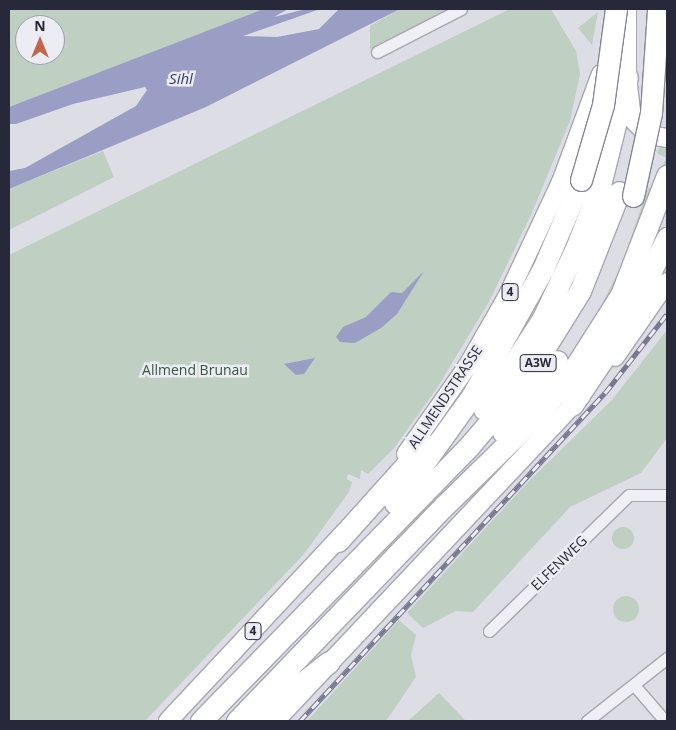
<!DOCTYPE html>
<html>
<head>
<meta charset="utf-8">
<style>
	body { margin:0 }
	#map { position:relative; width:676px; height:730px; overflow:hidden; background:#dddde6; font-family:"Open Sans",sans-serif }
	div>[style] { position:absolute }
	.green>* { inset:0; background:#bfcfc1 }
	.round { border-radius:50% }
	.water>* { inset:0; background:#9a9ec4 }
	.roads { filter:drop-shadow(1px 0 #a7a7b3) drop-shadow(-1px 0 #a7a7b3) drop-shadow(0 1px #a7a7b3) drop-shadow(0 -1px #a7a7b3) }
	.minor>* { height:11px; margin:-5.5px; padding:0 5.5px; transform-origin:5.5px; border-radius:5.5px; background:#f0eff5 }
	.primary>* { height:18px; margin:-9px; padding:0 9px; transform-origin:9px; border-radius:9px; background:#fff }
	.motorway>* { height:21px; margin:-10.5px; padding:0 10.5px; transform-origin:10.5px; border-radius:10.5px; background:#fff }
	.rail>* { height:5px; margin-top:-2.5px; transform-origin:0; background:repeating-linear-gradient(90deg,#ececf4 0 9px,#78788e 0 18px); box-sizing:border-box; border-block:1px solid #78788e }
	.bridges { filter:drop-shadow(1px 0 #85869c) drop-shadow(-1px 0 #85869c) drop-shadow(0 1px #85869c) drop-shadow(0 -1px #85869c) }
	.motorway-bridge>* { height:21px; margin:-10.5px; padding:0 10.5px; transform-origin:10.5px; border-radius:10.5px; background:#fff }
	span { translate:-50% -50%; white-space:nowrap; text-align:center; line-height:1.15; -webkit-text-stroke:5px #ececf4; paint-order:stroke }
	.shield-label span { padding:1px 4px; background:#ececf4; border:1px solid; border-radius:4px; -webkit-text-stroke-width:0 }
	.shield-label { font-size:12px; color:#28283b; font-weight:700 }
	.park-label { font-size:14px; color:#36563c }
	.street-label { font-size:14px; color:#28283b }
	.water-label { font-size:15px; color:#34386d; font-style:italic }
	.frame { position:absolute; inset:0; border:10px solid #28283b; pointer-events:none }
	.north { position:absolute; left:15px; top:15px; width:50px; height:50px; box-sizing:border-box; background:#ececf4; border:1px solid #9e9eaa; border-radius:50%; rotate:0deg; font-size:14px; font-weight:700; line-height:20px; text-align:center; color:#28283b }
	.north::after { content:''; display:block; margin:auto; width:18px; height:22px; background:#c56548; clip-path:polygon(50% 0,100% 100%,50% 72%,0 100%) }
</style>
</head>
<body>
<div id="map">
	<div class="green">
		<i style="clip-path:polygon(evenodd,9px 9px,265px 9px,9px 107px,9px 9px,25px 25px,55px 25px,55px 55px,25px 55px,25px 25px)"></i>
		<i style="clip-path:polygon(400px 9px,452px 9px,370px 49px,370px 26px)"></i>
		<i style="clip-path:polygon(510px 9px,551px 9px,576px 51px,580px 74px,570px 121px,531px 215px,489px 302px,437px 388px,395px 447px,368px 474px,361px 470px,360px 479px,348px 474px,347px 479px,352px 482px,349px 492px,304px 554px,145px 721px,9px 721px,9px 255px)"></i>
		<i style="clip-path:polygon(598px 12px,592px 45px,578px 28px)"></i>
		<i style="clip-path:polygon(660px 144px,667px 145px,667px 164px,627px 268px,591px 326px,621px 266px,648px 188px,653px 187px,666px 158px,657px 153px)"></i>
		<i style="clip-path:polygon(103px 151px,114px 177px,9px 230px,9px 189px)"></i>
		<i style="clip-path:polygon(667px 330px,667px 438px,641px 473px,570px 507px,473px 612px,456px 611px,423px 628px,407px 613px,528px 482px,612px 400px)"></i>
		<i class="round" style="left:612px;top:527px;width:22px;height:22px"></i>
		<i class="round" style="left:613px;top:596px;width:26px;height:26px"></i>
		<i style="clip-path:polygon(399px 620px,416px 635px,411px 655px,416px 677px,386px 721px,307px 721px)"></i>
		<i style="clip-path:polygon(439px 693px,466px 721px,408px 721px)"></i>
	</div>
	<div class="water">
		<i style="clip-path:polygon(288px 9px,274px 17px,306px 9px,320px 9px,243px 36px,277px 37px,319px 29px,339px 9px,400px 9px,206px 107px,9px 189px,9px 171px,25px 168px,136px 106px,147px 90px,145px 87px,73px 104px,16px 124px,9px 124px,9px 107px,261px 10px)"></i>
		<i style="clip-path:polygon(424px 271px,397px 314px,381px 328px,355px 343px,340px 342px,336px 337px,343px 327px,366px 317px,391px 292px,402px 293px)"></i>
		<i style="clip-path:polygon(315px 358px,304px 374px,296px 375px,284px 364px)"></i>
	</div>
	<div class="roads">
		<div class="minor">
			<i style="left:377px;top:52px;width:94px;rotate:-27.1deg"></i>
			<i style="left:489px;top:631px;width:195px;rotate:-44.2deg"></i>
			<i style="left:629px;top:495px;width:38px"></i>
			<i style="left:634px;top:685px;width:48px;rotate:49.3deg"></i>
			<i style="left:587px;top:721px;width:102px;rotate:-38.2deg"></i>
		</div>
		<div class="primary">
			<i style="left:627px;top:9px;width:68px;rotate:90deg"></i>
			<i style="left:627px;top:77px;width:42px;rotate:83.2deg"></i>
			<i style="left:632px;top:119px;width:23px;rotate:45deg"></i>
			<i style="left:648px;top:135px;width:19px;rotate:9deg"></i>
			<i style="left:615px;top:357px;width:91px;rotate:-55.3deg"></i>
			<i style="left:406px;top:454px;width:106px;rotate:-55deg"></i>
			<i style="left:467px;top:367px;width:83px;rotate:-60.3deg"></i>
			<i style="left:508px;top:295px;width:125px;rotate:-64.9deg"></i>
			<i style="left:561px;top:182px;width:115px;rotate:-69.7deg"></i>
			<i style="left:168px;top:721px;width:260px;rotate:-46.9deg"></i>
			<i style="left:275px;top:721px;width:446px;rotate:-46.7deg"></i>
		</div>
		<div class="motorway">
			<i style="left:616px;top:329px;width:42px;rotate:-54.8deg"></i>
			<i style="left:572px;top:405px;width:88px;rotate:-56.1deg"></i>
			<i style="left:621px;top:332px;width:105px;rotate:-63.9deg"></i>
			<i style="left:484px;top:409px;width:108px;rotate:-57deg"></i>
			<i style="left:543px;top:318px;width:80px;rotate:-64.7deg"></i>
			<i style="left:577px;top:246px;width:61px;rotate:-68.9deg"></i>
			<i style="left:599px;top:189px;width:115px;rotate:-76deg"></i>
			<i style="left:503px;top:432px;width:89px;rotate:-52.7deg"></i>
			<i style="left:395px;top:503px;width:132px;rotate:-54.3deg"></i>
			<i style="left:472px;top:396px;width:145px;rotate:-60.8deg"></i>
			<i style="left:543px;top:269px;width:97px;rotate:-66.9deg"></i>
			<i style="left:338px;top:541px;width:130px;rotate:-48.1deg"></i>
			<i style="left:257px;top:718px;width:91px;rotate:-37.9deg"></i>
			<i style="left:201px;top:721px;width:385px;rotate:-45.7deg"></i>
			<i style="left:470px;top:445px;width:80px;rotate:-49.6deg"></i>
			<i style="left:522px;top:384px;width:110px;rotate:-58.1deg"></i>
			<i style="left:580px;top:291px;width:106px;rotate:-68.5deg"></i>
			<i style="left:237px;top:721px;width:300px;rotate:-46.1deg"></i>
			<i style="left:445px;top:505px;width:129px;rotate:-44.4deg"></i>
			<i style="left:537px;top:415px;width:46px;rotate:-49.4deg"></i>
			<i style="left:567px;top:380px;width:101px;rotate:-57.6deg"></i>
			<i style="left:621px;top:295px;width:128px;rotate:-68.9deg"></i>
		</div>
	</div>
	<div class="rail">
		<i style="left:300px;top:721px;width:448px;rotate:-47.1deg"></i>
		<i style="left:605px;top:393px;width:100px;rotate:-51.9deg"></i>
	</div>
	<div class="bridges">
		<div class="motorway-bridge">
			<i style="left:581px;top:180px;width:78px;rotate:-73.7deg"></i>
			<i style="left:603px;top:105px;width:97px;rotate:-82.3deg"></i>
			<i style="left:633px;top:196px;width:85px;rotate:-77.8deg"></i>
			<i style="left:651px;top:113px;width:104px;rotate:-86.1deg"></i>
		</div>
	</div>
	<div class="shield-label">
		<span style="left:510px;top:292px">4</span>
		<span style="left:538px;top:363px">A3W</span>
		<span style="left:253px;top:631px">4</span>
	</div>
	<div class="park-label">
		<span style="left:195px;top:370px">Allmend Brunau</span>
	</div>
	<div class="street-label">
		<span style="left:445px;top:397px;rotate:-56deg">ALLMENDSTRASSE</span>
		<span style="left:559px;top:563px;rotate:-44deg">ELFENWEG</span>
	</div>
	<div class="water-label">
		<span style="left:181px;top:79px">Sihl</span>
	</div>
	<div class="frame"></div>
	<div class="north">N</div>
</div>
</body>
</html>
